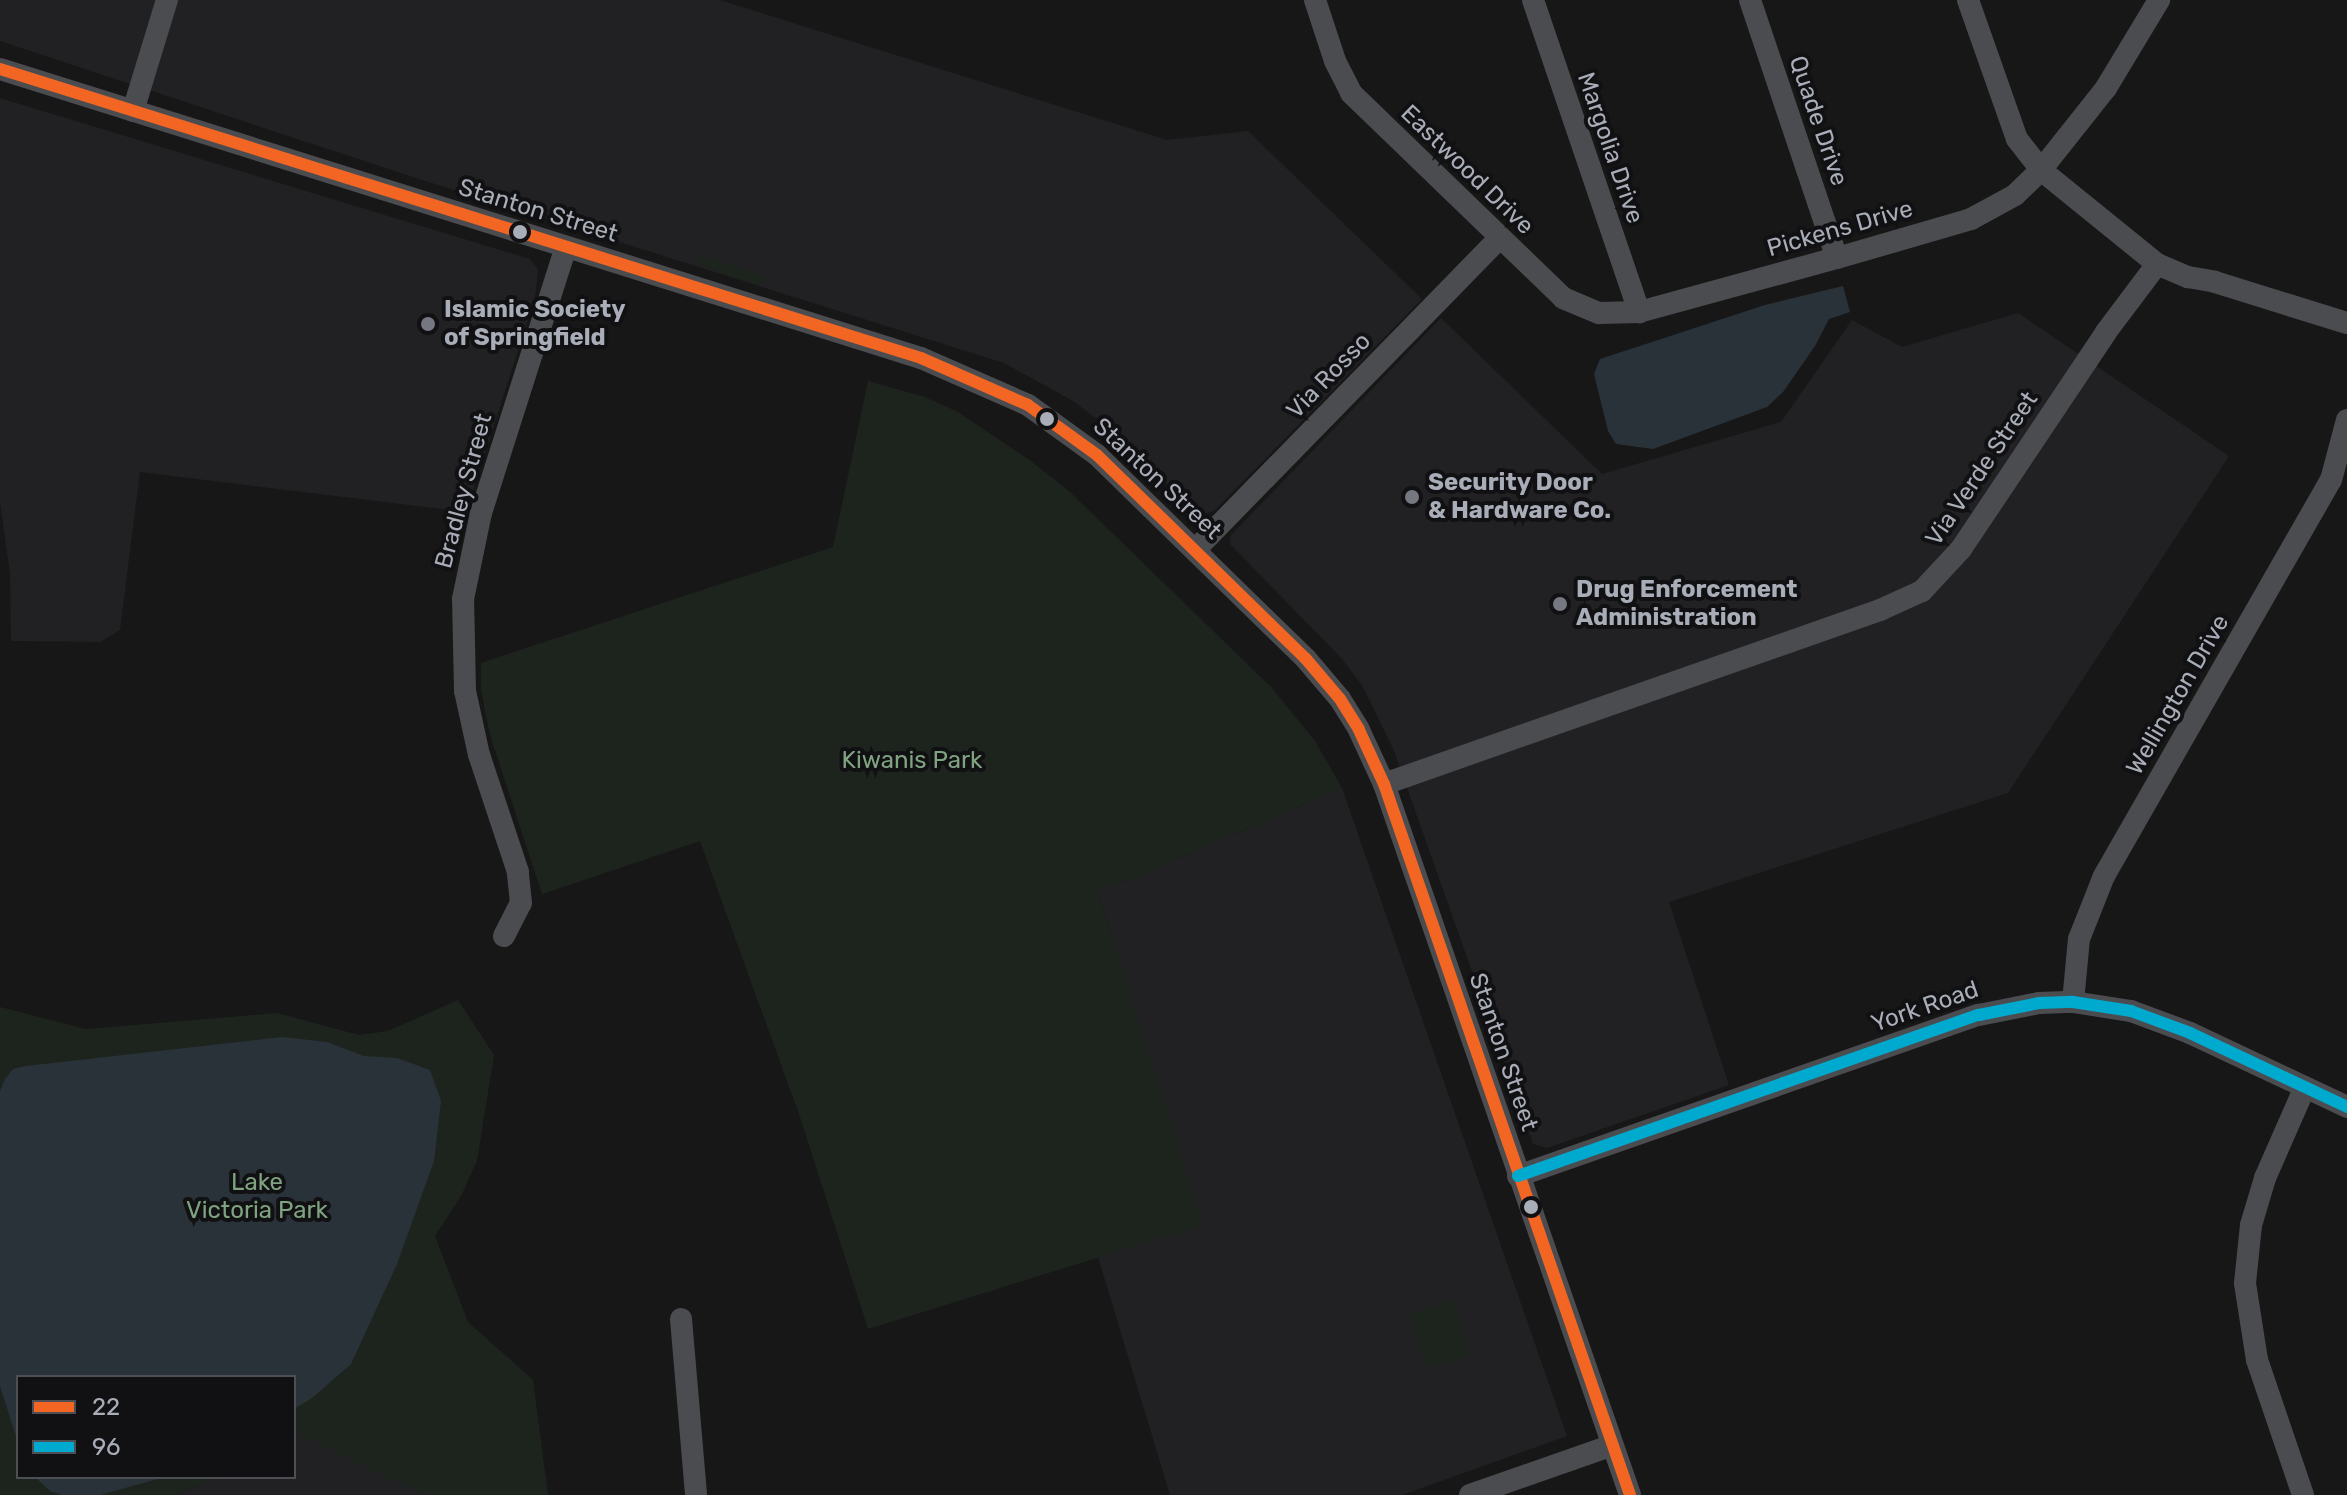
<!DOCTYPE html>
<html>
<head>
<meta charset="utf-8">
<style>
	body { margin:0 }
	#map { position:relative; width:2347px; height:1495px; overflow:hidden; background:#171717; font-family:Rubik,sans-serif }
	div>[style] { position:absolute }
	.built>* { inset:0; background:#212123 }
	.green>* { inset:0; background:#1d241e; transform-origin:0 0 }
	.water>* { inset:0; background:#2a3239 }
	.street>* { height:22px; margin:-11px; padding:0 11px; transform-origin:11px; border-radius:11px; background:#4b4c50 }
	.bus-1>* { height:12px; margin:-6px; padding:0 6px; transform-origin:6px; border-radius:6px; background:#f26522 }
	.bus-2>* { height:12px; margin:-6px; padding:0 6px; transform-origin:6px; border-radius:6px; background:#00a9ce }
	.dots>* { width:22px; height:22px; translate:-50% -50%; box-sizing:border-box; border:4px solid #111113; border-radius:50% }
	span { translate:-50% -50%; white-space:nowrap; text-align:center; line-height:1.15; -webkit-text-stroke:8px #111113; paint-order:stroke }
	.street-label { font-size:24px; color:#a8adb8 }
	.poi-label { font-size:24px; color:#a8adb8; font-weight:700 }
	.left { translate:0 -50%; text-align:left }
	.park-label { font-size:24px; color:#7fa381 }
	.legend { position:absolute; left:16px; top:1375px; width:280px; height:104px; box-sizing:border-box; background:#111113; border:2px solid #4d4f55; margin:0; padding:10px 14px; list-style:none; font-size:24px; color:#a8adb8 }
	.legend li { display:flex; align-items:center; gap:16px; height:40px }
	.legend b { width:40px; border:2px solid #4d4f55 }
</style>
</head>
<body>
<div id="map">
	<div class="built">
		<i style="clip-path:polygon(0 0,720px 0,1167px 140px,1248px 131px,1422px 299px,1214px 511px,1203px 514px,1194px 511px,1109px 428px,1073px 401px,1004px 363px,419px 179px,0 41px)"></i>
		<i style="clip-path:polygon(0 98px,530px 259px,538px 270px,535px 298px,466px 512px,140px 472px,120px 630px,100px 642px,11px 641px,10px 574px,0 502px)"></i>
		<i style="clip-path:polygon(2018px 313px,2229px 456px,2008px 793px,1669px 902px,1729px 1085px,1547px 1148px,1533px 1144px,1394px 751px,1363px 687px,1342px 659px,1230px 544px,1231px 535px,1441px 318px,1602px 474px,1781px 422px,1852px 320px,1902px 347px)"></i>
		<i style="clip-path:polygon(1342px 788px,1567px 1436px,1402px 1495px,1170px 1495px,1098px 1257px,1202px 1225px,1098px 893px)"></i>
		<i style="clip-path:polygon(297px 1433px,423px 1492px,424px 1495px,175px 1495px,218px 1477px,294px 1477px,294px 1435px)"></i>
	</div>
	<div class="green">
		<i style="clip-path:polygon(692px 253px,767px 277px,759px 285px,701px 266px)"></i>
		<i style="clip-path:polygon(868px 381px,925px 397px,958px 412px,1031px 461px,1071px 493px,1271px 687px,1315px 741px,1342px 788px,1098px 893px,1203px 1225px,868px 1329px,800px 1117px,700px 841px,542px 894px,490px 735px,481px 690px,481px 663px,833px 547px)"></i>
		<i style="clip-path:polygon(458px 1000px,494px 1055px,477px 1161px,461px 1196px,435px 1236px,468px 1322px,533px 1380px,548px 1495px,424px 1495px,297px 1433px,294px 1435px,294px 1377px,18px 1377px,18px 1477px,218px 1477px,175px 1495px,0 1495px,0 1007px,86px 1029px,277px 1013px,359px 1035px,388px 1031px)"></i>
		<i style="left:1453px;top:1299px;width:58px;height:46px;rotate:72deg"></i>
	</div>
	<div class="water">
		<i style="clip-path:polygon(1843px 286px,1850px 312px,1829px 319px,1815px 346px,1783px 392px,1767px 407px,1653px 449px,1616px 444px,1608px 431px,1594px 374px,1600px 359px,1765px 305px)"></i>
		<i style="clip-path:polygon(282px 1037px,327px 1042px,364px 1056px,397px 1058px,430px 1070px,441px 1101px,434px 1161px,397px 1264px,351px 1364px,312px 1398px,294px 1409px,294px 1377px,18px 1377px,18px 1443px,0 1386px,0 1091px,5px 1079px,13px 1069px,26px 1066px)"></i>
		<i style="clip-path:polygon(35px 1477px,165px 1477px,100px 1495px,62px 1495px,50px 1491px)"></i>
	</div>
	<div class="street">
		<i style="left:1315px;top:0;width:64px;rotate:71.8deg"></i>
		<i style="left:1335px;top:61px;width:36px;rotate:63deg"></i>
		<i style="left:1351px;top:93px;width:295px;rotate:44deg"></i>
		<i style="left:1563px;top:298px;width:39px;rotate:23deg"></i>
		<i style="left:1599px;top:313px;width:40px;rotate:-1.4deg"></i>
		<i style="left:1639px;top:312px;width:205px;rotate:-15.3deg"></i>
		<i style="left:1837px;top:258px;width:140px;rotate:-16.2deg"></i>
		<i style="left:1971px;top:219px;width:50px;rotate:-28.6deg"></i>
		<i style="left:2015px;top:195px;width:36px;rotate:-44deg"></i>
		<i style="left:2041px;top:170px;width:105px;rotate:-51.6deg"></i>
		<i style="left:2106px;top:88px;width:103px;rotate:-58.9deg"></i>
		<i style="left:1533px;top:0;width:330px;rotate:71.2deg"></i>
		<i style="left:1750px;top:0;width:272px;rotate:71.4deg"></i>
		<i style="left:1968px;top:0;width:147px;rotate:70.6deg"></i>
		<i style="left:2017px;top:139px;width:39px;rotate:52deg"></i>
		<i style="left:2041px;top:170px;width:149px;rotate:39deg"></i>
		<i style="left:0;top:69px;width:965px;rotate:17.42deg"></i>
		<i style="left:921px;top:358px;width:117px;rotate:23.7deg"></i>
		<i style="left:1028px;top:405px;width:85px;rotate:35.9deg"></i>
		<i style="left:1097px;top:455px;width:292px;rotate:44.3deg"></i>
		<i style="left:1306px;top:659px;width:52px;rotate:49.6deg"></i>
		<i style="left:1340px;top:699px;width:36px;rotate:58deg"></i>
		<i style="left:1359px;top:730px;width:60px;rotate:65.2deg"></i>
		<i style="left:1384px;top:784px;width:752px;rotate:70.91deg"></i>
		<i style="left:133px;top:111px;width:116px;rotate:-73deg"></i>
		<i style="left:1195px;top:550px;width:436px;rotate:-45.7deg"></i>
		<i style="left:1384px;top:784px;width:526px;rotate:-19.33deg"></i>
		<i style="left:1880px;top:610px;width:46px;rotate:-24.3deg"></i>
		<i style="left:1922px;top:591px;width:57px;rotate:-47.1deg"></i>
		<i style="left:1961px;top:549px;width:261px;rotate:-56.2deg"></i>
		<i style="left:2106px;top:332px;width:85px;rotate:-53.1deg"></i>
		<i style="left:2157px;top:264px;width:34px;rotate:23deg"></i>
		<i style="left:2188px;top:277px;width:27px;rotate:10deg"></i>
		<i style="left:2215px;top:282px;width:138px;rotate:17.3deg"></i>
		<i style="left:504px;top:936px;width:37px;rotate:-63deg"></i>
		<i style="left:521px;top:903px;width:31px;rotate:-96deg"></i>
		<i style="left:518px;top:872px;width:123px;rotate:-108.4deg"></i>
		<i style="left:479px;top:755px;width:66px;rotate:-102.3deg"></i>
		<i style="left:465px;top:691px;width:92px;rotate:-91.2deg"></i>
		<i style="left:463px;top:599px;width:88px;rotate:-78.2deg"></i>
		<i style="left:481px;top:513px;width:279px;rotate:-72.3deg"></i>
		<i style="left:2073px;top:1002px;width:63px;rotate:-84.6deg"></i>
		<i style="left:2079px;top:939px;width:68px;rotate:-68.4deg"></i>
		<i style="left:2104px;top:876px;width:456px;rotate:-60.2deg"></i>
		<i style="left:2331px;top:480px;width:62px;rotate:-75.1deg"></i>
		<i style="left:1518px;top:1176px;width:488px;rotate:-19.3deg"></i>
		<i style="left:1979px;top:1015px;width:61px;rotate:-11.3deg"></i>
		<i style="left:2039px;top:1003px;width:34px;rotate:-2deg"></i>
		<i style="left:2073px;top:1002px;width:59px;rotate:8.8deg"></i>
		<i style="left:2131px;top:1011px;width:63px;rotate:20.4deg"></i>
		<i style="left:2190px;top:1033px;width:174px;rotate:25.2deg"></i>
		<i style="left:681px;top:1319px;width:177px;rotate:85.1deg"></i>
		<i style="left:1470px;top:1495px;width:151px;rotate:-19.3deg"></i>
		<i style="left:2303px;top:1495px;width:143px;rotate:-108.8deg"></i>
		<i style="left:2257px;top:1360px;width:78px;rotate:-98.9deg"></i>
		<i style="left:2245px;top:1283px;width:58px;rotate:-84.1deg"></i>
		<i style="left:2251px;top:1225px;width:49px;rotate:-73.4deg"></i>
		<i style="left:2265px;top:1178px;width:99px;rotate:-66.3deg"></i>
	</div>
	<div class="bus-1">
		<i style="left:0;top:69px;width:965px;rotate:17.42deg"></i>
		<i style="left:921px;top:358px;width:117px;rotate:23.7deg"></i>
		<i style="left:1028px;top:405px;width:85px;rotate:35.9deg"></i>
		<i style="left:1097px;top:455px;width:292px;rotate:44.3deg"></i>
		<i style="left:1306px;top:659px;width:52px;rotate:49.6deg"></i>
		<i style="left:1340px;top:699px;width:36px;rotate:58deg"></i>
		<i style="left:1359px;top:730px;width:60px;rotate:65.2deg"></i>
		<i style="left:1384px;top:784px;width:752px;rotate:70.91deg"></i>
	</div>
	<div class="bus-2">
		<i style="left:1518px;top:1176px;width:488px;rotate:-19.3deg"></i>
		<i style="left:1979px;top:1015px;width:61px;rotate:-11.3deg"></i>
		<i style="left:2039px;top:1003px;width:34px;rotate:-2deg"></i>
		<i style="left:2073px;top:1002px;width:59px;rotate:8.8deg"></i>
		<i style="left:2131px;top:1011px;width:63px;rotate:20.4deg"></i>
		<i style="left:2190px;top:1033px;width:174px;rotate:25.2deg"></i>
	</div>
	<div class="dots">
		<i style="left:520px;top:232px;background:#a8adb8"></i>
		<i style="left:428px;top:324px;background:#757880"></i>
		<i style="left:1047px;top:419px;background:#a8adb8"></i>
		<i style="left:1412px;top:497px;background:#757880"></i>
		<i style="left:1560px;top:604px;background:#757880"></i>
		<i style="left:1531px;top:1207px;background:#a8adb8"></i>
	</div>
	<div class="street-label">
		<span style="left:1818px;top:121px;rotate:71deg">Quade Drive</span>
		<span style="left:1610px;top:148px;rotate:71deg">Margolia Drive</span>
		<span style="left:1467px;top:170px;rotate:44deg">Eastwood Drive</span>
		<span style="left:538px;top:211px;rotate:17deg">Stanton Street</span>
		<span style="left:1840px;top:229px;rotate:-16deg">Pickens Drive</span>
		<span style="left:1329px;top:376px;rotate:-46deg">Via Rosso</span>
		<span style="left:1982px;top:469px;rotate:-56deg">Via Verde Street</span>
		<span style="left:1157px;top:479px;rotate:43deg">Stanton Street</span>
		<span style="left:464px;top:491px;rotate:-75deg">Bradley Street</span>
		<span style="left:2178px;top:695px;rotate:-60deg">Wellington Drive</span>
		<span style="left:1925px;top:1007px;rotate:-19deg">York Road</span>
		<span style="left:1503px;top:1052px;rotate:71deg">Stanton Street</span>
	</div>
	<div class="poi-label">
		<span class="left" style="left:444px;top:324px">Islamic Society<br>of Springfield</span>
		<span class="left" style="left:1428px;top:497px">Security Door<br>&amp; Hardware Co.</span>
		<span class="left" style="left:1576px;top:604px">Drug Enforcement<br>Administration</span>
	</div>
	<div class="park-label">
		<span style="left:912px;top:761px">Kiwanis Park</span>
		<span style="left:257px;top:1197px">Lake<br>Victoria Park</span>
	</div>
	<ul class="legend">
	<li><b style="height:10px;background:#f26522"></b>22</li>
	<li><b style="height:10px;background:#00a9ce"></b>96</li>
	</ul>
</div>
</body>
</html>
